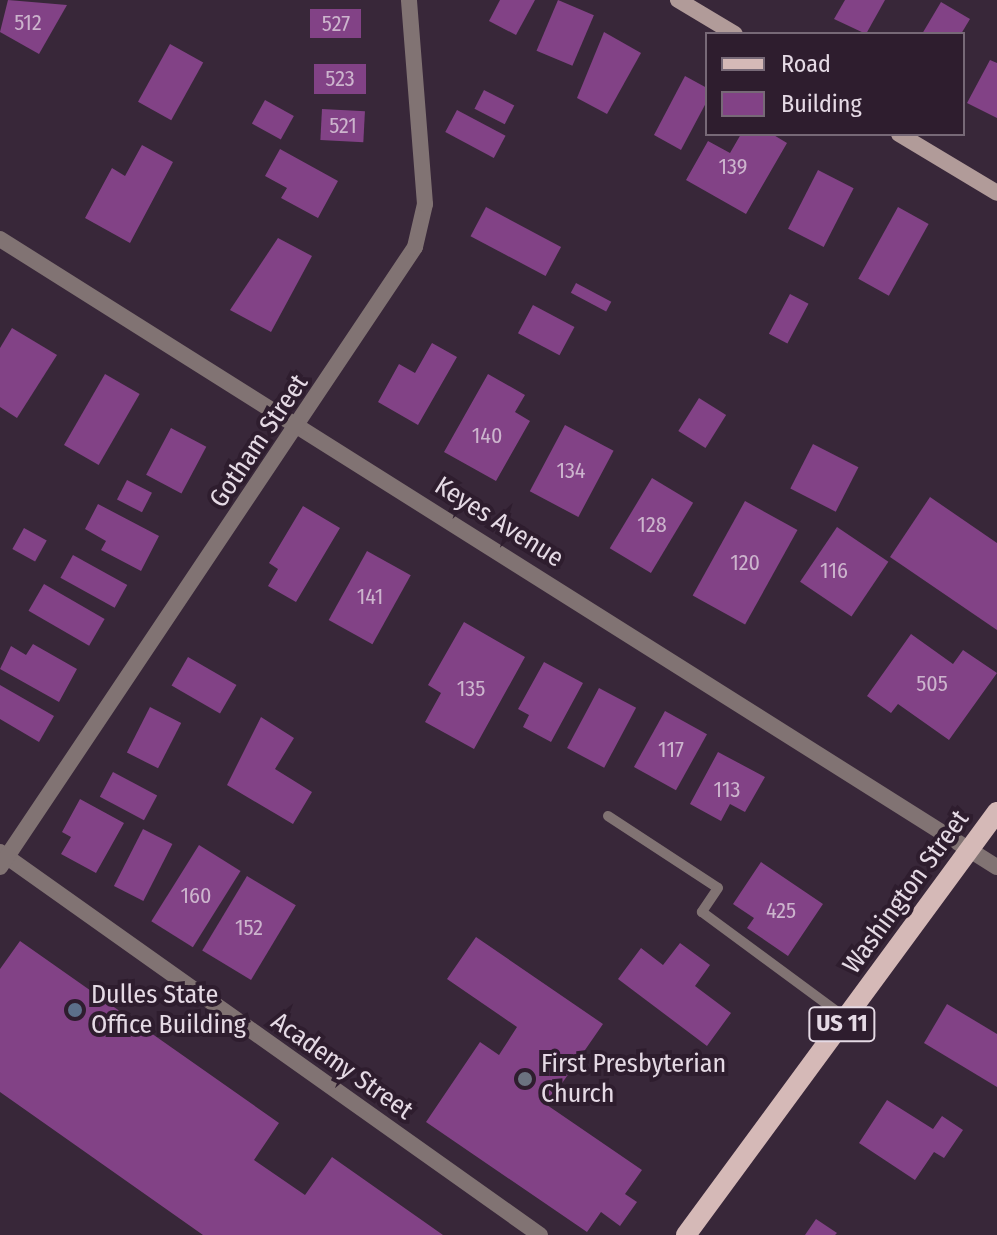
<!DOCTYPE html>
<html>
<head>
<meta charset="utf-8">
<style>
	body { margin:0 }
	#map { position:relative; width:997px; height:1235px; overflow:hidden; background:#382739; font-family:"Fira Sans Condensed",sans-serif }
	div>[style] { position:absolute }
	.building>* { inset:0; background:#824286; transform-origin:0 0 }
	.lane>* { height:10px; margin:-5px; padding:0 5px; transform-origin:5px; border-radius:5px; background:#817373 }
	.street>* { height:16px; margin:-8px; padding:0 8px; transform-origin:8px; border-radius:8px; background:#817373 }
	.secondary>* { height:16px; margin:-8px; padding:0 8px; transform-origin:8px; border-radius:8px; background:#b19b99 }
	.primary>* { height:20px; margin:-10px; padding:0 10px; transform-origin:10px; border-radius:10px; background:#d5b9b7 }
	.dots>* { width:22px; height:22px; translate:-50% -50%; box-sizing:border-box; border:4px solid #2e1d2e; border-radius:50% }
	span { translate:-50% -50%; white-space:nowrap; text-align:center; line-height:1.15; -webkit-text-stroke:8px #2e1d2e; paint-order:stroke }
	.number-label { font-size:22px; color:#ccb4cd }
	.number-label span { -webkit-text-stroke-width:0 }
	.shield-label span { padding:2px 6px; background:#2e1d2e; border:2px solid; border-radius:6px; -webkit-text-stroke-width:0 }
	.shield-label { font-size:24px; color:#e5dae5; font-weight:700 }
	.street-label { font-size:26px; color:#e5dae5 }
	.poi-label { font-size:26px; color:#e5dae5 }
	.left { translate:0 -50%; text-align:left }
	.legend { position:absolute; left:705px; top:32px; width:260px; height:104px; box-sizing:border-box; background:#2e1d2e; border:2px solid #776977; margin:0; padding:10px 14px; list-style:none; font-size:24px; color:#e5dae5 }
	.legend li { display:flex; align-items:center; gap:16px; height:40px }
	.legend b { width:40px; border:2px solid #776977 }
</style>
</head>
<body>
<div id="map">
	<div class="building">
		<i style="clip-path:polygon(8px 0,67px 5px,39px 54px,0 32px)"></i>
		<i style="clip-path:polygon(500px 0,535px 0,516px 35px,489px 21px)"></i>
		<i style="left:558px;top:0;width:39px;height:55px;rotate:23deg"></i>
		<i style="clip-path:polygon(845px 0,885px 0,866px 34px,834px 19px)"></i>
		<i style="clip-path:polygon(941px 2px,970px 19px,961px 34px,922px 34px)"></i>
		<i style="left:310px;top:9px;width:51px;height:29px"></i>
		<i style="clip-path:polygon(604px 32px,641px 53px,607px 114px,577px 98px)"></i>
		<i style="left:170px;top:44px;width:38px;height:66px;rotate:29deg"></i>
		<i style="clip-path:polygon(990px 60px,997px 63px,997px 118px,967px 103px)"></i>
		<i style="left:314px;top:64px;width:52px;height:30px"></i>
		<i style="clip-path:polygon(685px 76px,707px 88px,707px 101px,681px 150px,654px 135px)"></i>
		<i style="left:484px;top:90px;width:34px;height:21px;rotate:27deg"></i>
		<i style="left:265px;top:100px;width:33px;height:27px;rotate:29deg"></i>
		<i style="left:322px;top:109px;width:43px;height:31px;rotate:3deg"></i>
		<i style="left:457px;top:110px;width:55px;height:25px;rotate:28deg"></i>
		<i style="clip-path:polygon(741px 134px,772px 134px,787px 143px,746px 214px,686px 180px,708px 141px,730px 153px)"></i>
		<i style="clip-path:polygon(142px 145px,173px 162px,130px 243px,85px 218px,112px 168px,125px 176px)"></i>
		<i style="clip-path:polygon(280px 149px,338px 181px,318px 218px,281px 198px,287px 188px,265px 176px)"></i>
		<i style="left:818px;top:170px;width:40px;height:66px;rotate:27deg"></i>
		<i style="left:486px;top:207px;width:85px;height:33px;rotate:28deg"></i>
		<i style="left:898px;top:207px;width:35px;height:82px;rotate:29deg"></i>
		<i style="clip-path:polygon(278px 238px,312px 256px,271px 332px,230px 310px)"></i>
		<i style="left:576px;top:283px;width:40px;height:11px;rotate:28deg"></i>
		<i style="left:790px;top:294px;width:21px;height:45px;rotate:28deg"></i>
		<i style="left:533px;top:305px;width:47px;height:32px;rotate:28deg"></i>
		<i style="clip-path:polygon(12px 328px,57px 355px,17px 418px,0 407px,0 348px)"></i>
		<i style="clip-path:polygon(432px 343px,457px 357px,418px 425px,378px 402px,399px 364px,415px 373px)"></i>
		<i style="left:105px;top:374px;width:40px;height:82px;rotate:30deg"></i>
		<i style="clip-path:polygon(488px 374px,525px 395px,515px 412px,530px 421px,496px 481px,444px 452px)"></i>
		<i style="left:699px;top:398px;width:32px;height:39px;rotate:32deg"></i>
		<i style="left:565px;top:425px;width:55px;height:75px;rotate:28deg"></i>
		<i style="left:171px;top:428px;width:40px;height:53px;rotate:28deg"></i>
		<i style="left:813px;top:444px;width:51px;height:50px;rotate:27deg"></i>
		<i style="left:652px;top:478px;width:48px;height:82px;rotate:31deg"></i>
		<i style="left:127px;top:480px;width:28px;height:22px;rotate:27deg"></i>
		<i style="clip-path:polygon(930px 497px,997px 543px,997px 630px,890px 557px)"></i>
		<i style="left:745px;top:501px;width:60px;height:108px;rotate:29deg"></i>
		<i style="clip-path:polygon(98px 504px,159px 536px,141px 571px,101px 550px,106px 541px,85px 529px)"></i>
		<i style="clip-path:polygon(303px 506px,340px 528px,296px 602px,268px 586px,278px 569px,269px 563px)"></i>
		<i style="left:837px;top:527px;width:62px;height:66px;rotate:34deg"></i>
		<i style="left:24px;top:528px;width:26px;height:24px;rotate:29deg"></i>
		<i style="left:367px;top:551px;width:50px;height:79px;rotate:29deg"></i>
		<i style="left:73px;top:555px;width:62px;height:26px;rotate:29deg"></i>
		<i style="left:44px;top:584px;width:70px;height:31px;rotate:30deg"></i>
		<i style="clip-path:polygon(464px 622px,525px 657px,474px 749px,425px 722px,441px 693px,428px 685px)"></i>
		<i style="clip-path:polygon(911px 634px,953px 664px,963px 650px,997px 673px,949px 740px,898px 704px,891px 713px,867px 696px)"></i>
		<i style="clip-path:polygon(33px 644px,77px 669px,59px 702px,0 669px,11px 646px,26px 655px)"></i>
		<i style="left:188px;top:657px;width:56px;height:33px;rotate:30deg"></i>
		<i style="clip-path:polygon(544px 662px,583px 683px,551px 742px,523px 727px,529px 715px,518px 709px)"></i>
		<i style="clip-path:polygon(0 685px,54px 716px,39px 742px,0 719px)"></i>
		<i style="left:599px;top:688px;width:42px;height:68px;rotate:28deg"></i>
		<i style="left:150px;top:707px;width:35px;height:51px;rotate:27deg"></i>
		<i style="left:665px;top:711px;width:48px;height:64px;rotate:29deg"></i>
		<i style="clip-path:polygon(261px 717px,294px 738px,275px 769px,312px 792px,293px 824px,227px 785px)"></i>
		<i style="clip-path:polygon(718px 752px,765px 777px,745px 812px,730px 804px,721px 821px,690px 804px)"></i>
		<i style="left:113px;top:772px;width:50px;height:28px;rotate:28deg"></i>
		<i style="clip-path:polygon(80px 799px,124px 823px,96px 873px,61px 854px,71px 837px,62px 832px)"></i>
		<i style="left:143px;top:829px;width:33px;height:64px;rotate:27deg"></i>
		<i style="left:199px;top:845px;width:49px;height:90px;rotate:32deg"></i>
		<i style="clip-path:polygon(761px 862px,823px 904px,788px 956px,747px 928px,754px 918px,733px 904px)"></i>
		<i style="left:247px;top:876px;width:57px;height:87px;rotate:31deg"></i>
		<i style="clip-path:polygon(476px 937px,603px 1024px,547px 1105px,642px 1170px,625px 1194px,637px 1202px,620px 1226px,601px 1212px,587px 1232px,426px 1122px,480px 1042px,499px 1055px,517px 1027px,447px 979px)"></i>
		<i style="clip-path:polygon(20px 941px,279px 1123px,254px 1160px,305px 1195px,332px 1157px,443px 1235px,203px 1235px,0 1092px,0 969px)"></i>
		<i style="clip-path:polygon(680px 943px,710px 965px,695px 986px,731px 1013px,707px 1046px,618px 979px,641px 948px,663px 965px)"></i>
		<i style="clip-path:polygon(947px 1004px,997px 1034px,997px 1087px,924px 1043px)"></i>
		<i style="clip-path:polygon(887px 1100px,933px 1129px,942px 1116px,963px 1130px,944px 1158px,934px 1152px,915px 1180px,859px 1143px)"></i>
		<i style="clip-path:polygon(816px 1219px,837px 1233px,835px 1235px,805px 1235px)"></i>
	</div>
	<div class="lane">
		<i style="left:608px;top:816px;width:131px;rotate:33.2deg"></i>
		<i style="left:718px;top:888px;width:29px;rotate:124deg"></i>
		<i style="left:702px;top:912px;width:179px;rotate:36.4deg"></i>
	</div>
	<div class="street">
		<i style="left:0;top:239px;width:1178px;rotate:32.21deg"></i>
		<i style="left:0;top:852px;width:662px;rotate:35.35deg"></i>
		<i style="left:0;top:867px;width:746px;rotate:-56.2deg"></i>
		<i style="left:415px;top:247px;width:44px;rotate:-76.9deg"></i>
		<i style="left:425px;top:204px;width:205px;rotate:-94.5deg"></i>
	</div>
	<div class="secondary">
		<i style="left:678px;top:0;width:66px;rotate:30.8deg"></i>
		<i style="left:899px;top:134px;width:114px;rotate:31deg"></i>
	</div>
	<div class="primary">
		<i style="left:686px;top:1235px;width:525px;rotate:-53.68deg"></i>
	</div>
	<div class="dots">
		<i style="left:75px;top:1010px;background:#5c6f8a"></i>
		<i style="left:525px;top:1079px;background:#6b7280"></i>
	</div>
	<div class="number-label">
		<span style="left:28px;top:23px">512</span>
		<span style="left:336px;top:24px">527</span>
		<span style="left:340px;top:79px">523</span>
		<span style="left:343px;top:126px">521</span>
		<span style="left:733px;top:167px">139</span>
		<span style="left:487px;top:436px">140</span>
		<span style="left:571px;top:471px">134</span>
		<span style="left:652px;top:525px">128</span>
		<span style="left:745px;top:563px">120</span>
		<span style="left:834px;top:571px">116</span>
		<span style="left:370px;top:597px">141</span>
		<span style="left:932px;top:684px">505</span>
		<span style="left:471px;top:689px">135</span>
		<span style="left:671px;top:750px">117</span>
		<span style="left:727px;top:790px">113</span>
		<span style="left:196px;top:896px">160</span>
		<span style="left:781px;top:911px">425</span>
		<span style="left:249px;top:928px">152</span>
	</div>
	<div class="shield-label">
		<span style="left:842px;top:1024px">US 11</span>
	</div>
	<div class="street-label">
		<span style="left:259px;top:441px;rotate:-56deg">Gotham Street</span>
		<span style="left:499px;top:522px;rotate:32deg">Keyes Avenue</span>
		<span style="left:906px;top:892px;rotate:-54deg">Washington Street</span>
		<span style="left:342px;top:1066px;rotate:35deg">Academy Street</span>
	</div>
	<div class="poi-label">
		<span class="left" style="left:91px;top:1010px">Dulles State<br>Office Building</span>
		<span class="left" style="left:541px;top:1079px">First Presbyterian<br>Church</span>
	</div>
	<ul class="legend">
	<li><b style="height:10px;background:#d5b9b7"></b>Road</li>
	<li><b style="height:22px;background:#824286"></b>Building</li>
	</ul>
</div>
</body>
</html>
